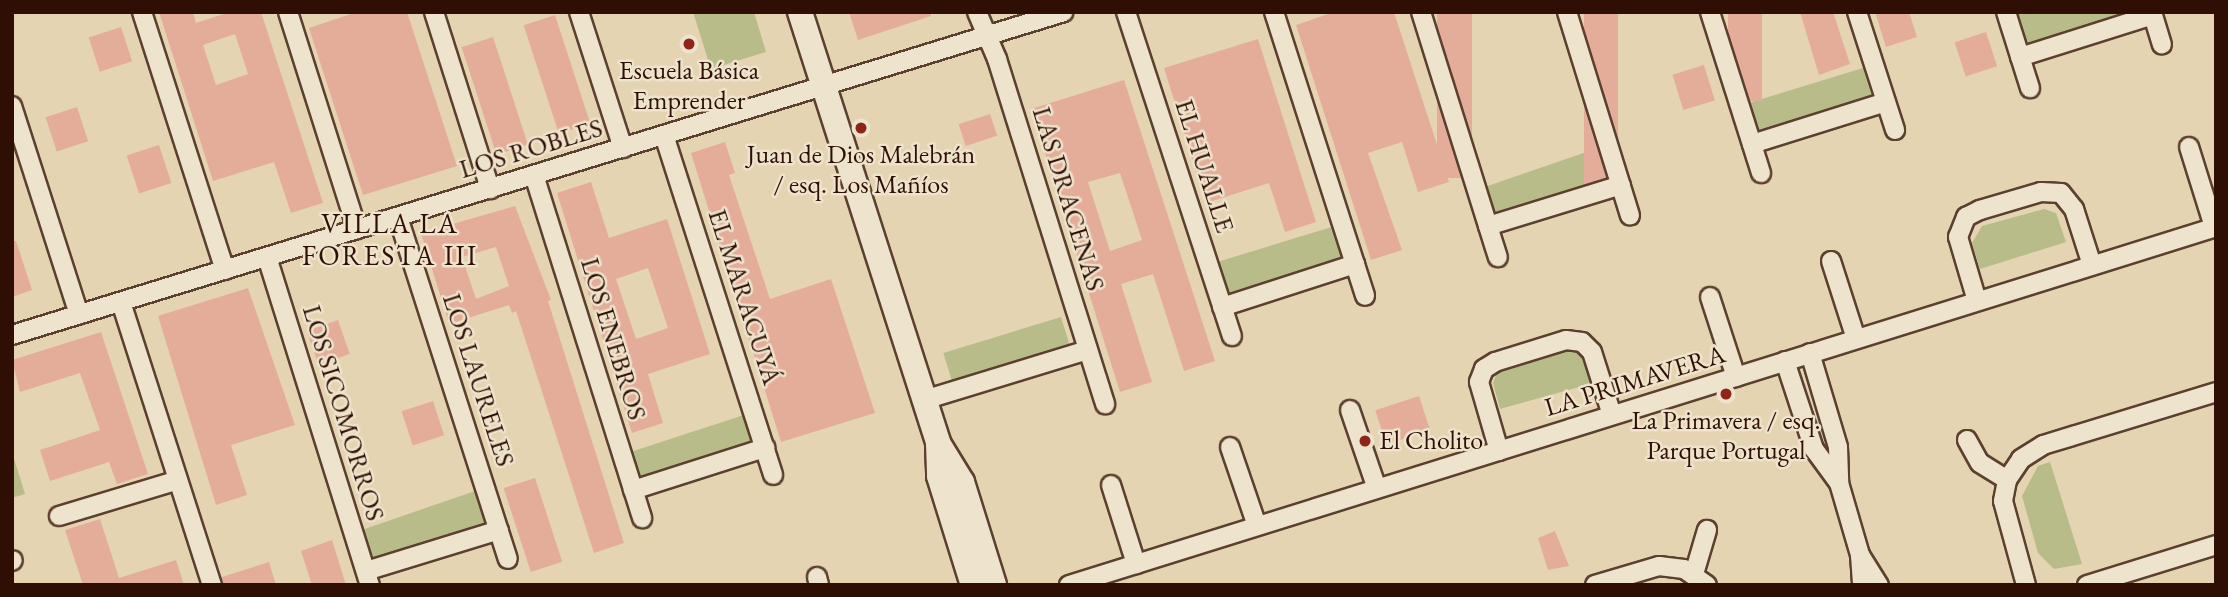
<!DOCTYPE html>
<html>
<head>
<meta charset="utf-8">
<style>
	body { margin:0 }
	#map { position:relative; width:2228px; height:597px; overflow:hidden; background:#e5d4b1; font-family:"EB Garamond",serif }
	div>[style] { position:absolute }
	.green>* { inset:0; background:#b8bc89; transform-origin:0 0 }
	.building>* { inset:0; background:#e4ad9a; transform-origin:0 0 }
	.roads { filter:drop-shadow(2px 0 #5c402f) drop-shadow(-2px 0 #5c402f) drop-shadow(0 2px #5c402f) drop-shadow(0 -2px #5c402f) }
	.street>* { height:18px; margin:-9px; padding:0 9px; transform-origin:9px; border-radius:9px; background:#eee3cc }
	.secondary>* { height:24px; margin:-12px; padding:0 12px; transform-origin:12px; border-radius:12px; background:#eee3cc }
	.dots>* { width:19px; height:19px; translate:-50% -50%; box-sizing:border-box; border:4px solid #eee3cc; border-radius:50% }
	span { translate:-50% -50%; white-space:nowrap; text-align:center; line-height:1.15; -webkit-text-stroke:5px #eee3cc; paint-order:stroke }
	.poi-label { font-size:26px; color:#2f0f04 }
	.left { translate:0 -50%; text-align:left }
	.street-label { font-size:26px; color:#2f0f04 }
	.neighbourhood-label { font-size:28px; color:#2f0f04; letter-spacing:2px }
	.frame { position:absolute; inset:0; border:14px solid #2f0f04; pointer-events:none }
</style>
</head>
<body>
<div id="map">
	<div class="green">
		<i style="clip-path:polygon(693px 12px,754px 12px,766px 52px,711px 69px)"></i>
		<i style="clip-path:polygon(2025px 12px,2134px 12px,2023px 48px,2013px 16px)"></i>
		<i style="left:1863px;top:68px;width:30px;height:118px;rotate:73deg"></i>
		<i style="left:1598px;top:148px;width:34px;height:123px;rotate:71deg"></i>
		<i style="clip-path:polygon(2044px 209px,2056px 213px,2066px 242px,1980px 269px,1972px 243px,1982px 226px)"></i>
		<i style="left:1335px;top:226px;width:34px;height:123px;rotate:73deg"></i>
		<i style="left:1061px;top:317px;width:34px;height:123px;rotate:73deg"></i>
		<i style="clip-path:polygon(1574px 347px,1588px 358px,1594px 383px,1500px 409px,1493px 383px,1499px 368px)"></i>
		<i style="left:747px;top:414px;width:29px;height:121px;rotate:72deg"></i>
		<i style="clip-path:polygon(12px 452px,25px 494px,12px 498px)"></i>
		<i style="clip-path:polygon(2050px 462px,2082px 564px,2054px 569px,2038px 553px,2022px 496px,2038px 466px)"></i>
		<i style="left:475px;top:491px;width:34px;height:123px;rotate:71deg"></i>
	</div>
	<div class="building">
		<i style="clip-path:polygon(evenodd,159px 12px,193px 12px,196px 23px,230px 12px,261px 12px,323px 203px,291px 213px,274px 162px,213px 181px,159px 12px,235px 34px,248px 74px,216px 85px,203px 45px,235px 34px)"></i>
		<i style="clip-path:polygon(357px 12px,407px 12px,457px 166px,363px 195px,309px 28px)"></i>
		<i style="clip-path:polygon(849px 12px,931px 12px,931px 16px,858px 40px)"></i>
		<i style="clip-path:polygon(1334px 12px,1394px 12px,1449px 182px,1418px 192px,1402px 142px,1368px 153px,1402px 250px,1371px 260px,1296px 25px)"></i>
		<i style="left:1437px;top:12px;width:35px;height:166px"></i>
		<i style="left:1584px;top:12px;width:34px;height:175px"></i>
		<i style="left:1728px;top:12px;width:34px;height:89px"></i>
		<i style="clip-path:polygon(1800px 12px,1833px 12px,1850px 64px,1819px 75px)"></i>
		<i style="clip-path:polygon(1875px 12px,1909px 12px,1917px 37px,1886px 47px)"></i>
		<i style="left:555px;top:15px;width:114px;height:33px;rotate:72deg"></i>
		<i style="left:121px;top:27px;width:36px;height:34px;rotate:72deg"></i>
		<i style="left:1986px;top:32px;width:36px;height:33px;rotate:72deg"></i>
		<i style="left:493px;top:37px;width:113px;height:33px;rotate:72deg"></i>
		<i style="clip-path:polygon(1258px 39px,1316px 222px,1285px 232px,1269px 183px,1206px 203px,1164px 68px)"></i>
		<i style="left:1704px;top:65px;width:37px;height:33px;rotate:73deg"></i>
		<i style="clip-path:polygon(evenodd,1124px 80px,1215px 361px,1184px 371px,1153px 274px,1121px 284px,1152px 382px,1120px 392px,1031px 109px,1124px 80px,1120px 173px,1142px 240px,1110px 251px,1088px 182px,1120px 173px)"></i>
		<i style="left:77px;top:107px;width:36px;height:33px;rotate:72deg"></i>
		<i style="left:990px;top:114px;width:23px;height:33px;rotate:72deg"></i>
		<i style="clip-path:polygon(725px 142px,735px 173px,729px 175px,770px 299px,831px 279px,875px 413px,781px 442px,691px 153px)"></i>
		<i style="left:159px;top:145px;width:40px;height:34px;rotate:72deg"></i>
		<i style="clip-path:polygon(evenodd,591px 182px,609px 238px,667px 219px,710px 354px,648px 374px,663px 423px,632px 433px,557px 193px,591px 182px,648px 268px,668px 328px,636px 339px,616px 279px,648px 268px)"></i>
		<i style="clip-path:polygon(evenodd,515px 206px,551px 300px,548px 301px,624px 543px,594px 553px,516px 311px,512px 313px,509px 305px,449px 324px,421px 233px,515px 206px,496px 247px,509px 286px,476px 299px,462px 257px,496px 247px)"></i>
		<i style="clip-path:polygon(16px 241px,32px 290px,12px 297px,12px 242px)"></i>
		<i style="clip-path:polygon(248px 288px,295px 425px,231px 445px,247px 495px,216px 505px,158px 316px)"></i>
		<i style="left:338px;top:320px;width:36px;height:33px;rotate:71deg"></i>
		<i style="clip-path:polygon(101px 332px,148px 474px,117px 484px,109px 462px,50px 481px,40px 450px,100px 430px,80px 373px,20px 392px,12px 360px)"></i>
		<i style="left:1419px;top:396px;width:36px;height:46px;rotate:72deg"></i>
		<i style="left:433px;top:401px;width:36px;height:33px;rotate:72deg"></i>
		<i style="left:535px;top:478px;width:88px;height:33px;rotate:72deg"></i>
		<i style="clip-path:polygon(100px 519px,119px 578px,176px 560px,184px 585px,83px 585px,65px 530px)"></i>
		<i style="clip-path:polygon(1555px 531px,1569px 566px,1548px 570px,1538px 538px)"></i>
		<i style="clip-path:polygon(332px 540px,346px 585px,312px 585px,301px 551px)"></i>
		<i style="clip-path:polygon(269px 562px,276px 585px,223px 585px,222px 577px)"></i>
	</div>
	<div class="roads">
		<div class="street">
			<i style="left:142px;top:12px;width:271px;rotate:72.2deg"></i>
			<i style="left:288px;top:12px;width:228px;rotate:72.4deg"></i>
			<i style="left:434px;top:12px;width:186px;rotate:72.4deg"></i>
			<i style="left:579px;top:12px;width:143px;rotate:72.1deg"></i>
			<i style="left:977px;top:12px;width:51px;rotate:66.9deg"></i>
			<i style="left:997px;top:59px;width:362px;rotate:72.6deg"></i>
			<i style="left:1126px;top:12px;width:341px;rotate:71.9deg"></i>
			<i style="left:1274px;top:12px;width:298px;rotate:72.2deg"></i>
			<i style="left:1421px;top:12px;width:257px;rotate:72.6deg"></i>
			<i style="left:1567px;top:12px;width:213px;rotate:72.8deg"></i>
			<i style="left:1710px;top:12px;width:169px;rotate:72.4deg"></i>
			<i style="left:1857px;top:12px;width:124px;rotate:72.1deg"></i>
			<i style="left:2006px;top:12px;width:80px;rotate:72.5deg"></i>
			<i style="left:2152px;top:12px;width:34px;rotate:73deg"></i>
			<i style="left:2020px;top:57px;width:139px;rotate:-17.5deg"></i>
			<i style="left:12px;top:106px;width:219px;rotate:72.2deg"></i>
			<i style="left:664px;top:135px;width:357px;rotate:72.2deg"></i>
			<i style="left:1752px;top:144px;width:140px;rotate:-17.4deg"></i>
			<i style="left:2189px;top:147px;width:84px;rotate:72.6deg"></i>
			<i style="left:534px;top:175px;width:360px;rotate:72.5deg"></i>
			<i style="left:398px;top:217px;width:359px;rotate:72.2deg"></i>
			<i style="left:1488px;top:226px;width:139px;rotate:-17.1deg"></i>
			<i style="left:267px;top:257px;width:344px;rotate:72.6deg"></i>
			<i style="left:1831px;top:261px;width:82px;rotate:72.2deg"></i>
			<i style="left:1710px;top:297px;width:84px;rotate:72deg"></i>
			<i style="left:1977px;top:301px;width:67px;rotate:-106.5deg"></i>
			<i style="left:1958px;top:237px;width:22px;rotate:-68deg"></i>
			<i style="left:1966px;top:217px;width:16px;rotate:-27deg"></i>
			<i style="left:1980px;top:210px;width:64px;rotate:-16.4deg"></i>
			<i style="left:2041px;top:192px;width:20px;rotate:3deg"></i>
			<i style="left:2061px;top:193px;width:21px;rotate:51deg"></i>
			<i style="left:2074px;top:209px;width:59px;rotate:72.2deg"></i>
			<i style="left:121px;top:302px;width:297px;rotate:72.2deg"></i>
			<i style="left:1222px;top:307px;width:140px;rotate:-17.9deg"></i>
			<i style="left:12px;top:335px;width:1100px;rotate:-17.07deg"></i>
			<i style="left:1810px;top:353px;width:98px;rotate:73.4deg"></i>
			<i style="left:1838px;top:447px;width:36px;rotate:88deg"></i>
			<i style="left:1839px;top:483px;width:75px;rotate:73.7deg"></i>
			<i style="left:1860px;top:555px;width:30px;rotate:86deg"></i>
			<i style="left:1785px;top:361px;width:93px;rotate:71.8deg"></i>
			<i style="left:1814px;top:449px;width:42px;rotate:53.7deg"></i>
			<i style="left:924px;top:400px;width:171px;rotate:-17deg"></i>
			<i style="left:1350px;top:410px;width:83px;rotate:71.1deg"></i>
			<i style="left:1967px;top:440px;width:26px;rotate:61deg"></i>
			<i style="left:1980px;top:463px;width:32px;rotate:32deg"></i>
			<i style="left:1230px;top:447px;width:83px;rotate:71.1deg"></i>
			<i style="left:1499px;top:451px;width:72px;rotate:-106.2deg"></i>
			<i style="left:1479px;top:382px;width:14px;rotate:-69deg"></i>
			<i style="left:1484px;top:369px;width:13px;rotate:-32deg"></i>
			<i style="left:1495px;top:362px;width:74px;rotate:-17.2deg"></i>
			<i style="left:1566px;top:340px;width:16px;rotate:7deg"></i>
			<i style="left:1582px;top:342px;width:14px;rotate:45deg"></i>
			<i style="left:1592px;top:352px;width:66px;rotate:72.4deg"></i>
			<i style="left:1111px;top:485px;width:83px;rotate:72.4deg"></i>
			<i style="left:633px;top:490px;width:139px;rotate:-17.7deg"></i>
			<i style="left:59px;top:516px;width:124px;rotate:-16.8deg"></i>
			<i style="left:1860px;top:555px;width:36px;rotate:58deg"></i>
			<i style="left:12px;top:561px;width:1px;rotate:-45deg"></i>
			<i style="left:366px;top:571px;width:139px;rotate:-17.1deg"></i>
			<i style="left:1694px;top:574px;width:46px;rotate:-73.5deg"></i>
			<i style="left:817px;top:577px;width:8px;rotate:76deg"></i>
			<i style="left:1069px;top:585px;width:1202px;rotate:-17.33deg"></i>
			<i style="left:1595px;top:585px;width:67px;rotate:-16.5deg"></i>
			<i style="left:1659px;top:566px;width:25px;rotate:7deg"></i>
			<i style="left:1684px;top:569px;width:28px;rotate:35deg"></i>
			<i style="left:2026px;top:585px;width:87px;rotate:-105.3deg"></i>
			<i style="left:2003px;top:501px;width:21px;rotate:-79deg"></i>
			<i style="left:2007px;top:480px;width:25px;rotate:-56deg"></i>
			<i style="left:2021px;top:459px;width:26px;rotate:-32deg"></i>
			<i style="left:2043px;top:445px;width:181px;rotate:-17deg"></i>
			<i style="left:2087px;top:585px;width:135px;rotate:-17.2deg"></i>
		</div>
		<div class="secondary">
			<i style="left:800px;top:12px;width:453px;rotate:72.2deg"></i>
			<i style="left:938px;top:443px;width:46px;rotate:58.4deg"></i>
			<i style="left:962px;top:482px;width:108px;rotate:72.7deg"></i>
			<i style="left:938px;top:443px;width:33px;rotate:88deg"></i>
			<i style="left:939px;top:476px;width:114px;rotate:72.7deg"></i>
		</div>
	</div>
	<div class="dots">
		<i style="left:689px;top:44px;background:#8f2418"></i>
		<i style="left:861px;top:128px;background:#8f2418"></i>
		<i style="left:1726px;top:394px;background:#8f2418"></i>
		<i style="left:1365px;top:441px;background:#8f2418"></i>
	</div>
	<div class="poi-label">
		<span style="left:689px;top:86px">Escuela Básica<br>Emprender</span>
		<span style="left:861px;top:170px">Juan de Dios Malebrán<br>/ esq. Los Mañíos</span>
		<span style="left:1726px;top:436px">La Primavera / esq.<br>Parque Portugal</span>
		<span class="left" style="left:1379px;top:441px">El Cholito</span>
	</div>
	<div class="street-label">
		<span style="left:531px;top:149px;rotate:-17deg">LOS ROBLES</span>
		<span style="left:1204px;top:166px;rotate:72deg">EL HUALLE</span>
		<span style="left:1068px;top:199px;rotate:73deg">LAS DRACENAS</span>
		<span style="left:744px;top:297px;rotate:72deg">EL MARACUYÁ</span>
		<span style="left:613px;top:339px;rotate:73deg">LOS ENEBROS</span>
		<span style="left:478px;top:380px;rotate:72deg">LOS LAURELES</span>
		<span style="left:1635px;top:381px;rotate:-17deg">LA PRIMAVERA</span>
		<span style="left:343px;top:413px;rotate:73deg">LOS SICOMORROS</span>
	</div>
	<div class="neighbourhood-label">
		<span style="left:390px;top:239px">VILLA LA<br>FORESTA III</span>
	</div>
	<div class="frame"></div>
</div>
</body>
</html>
